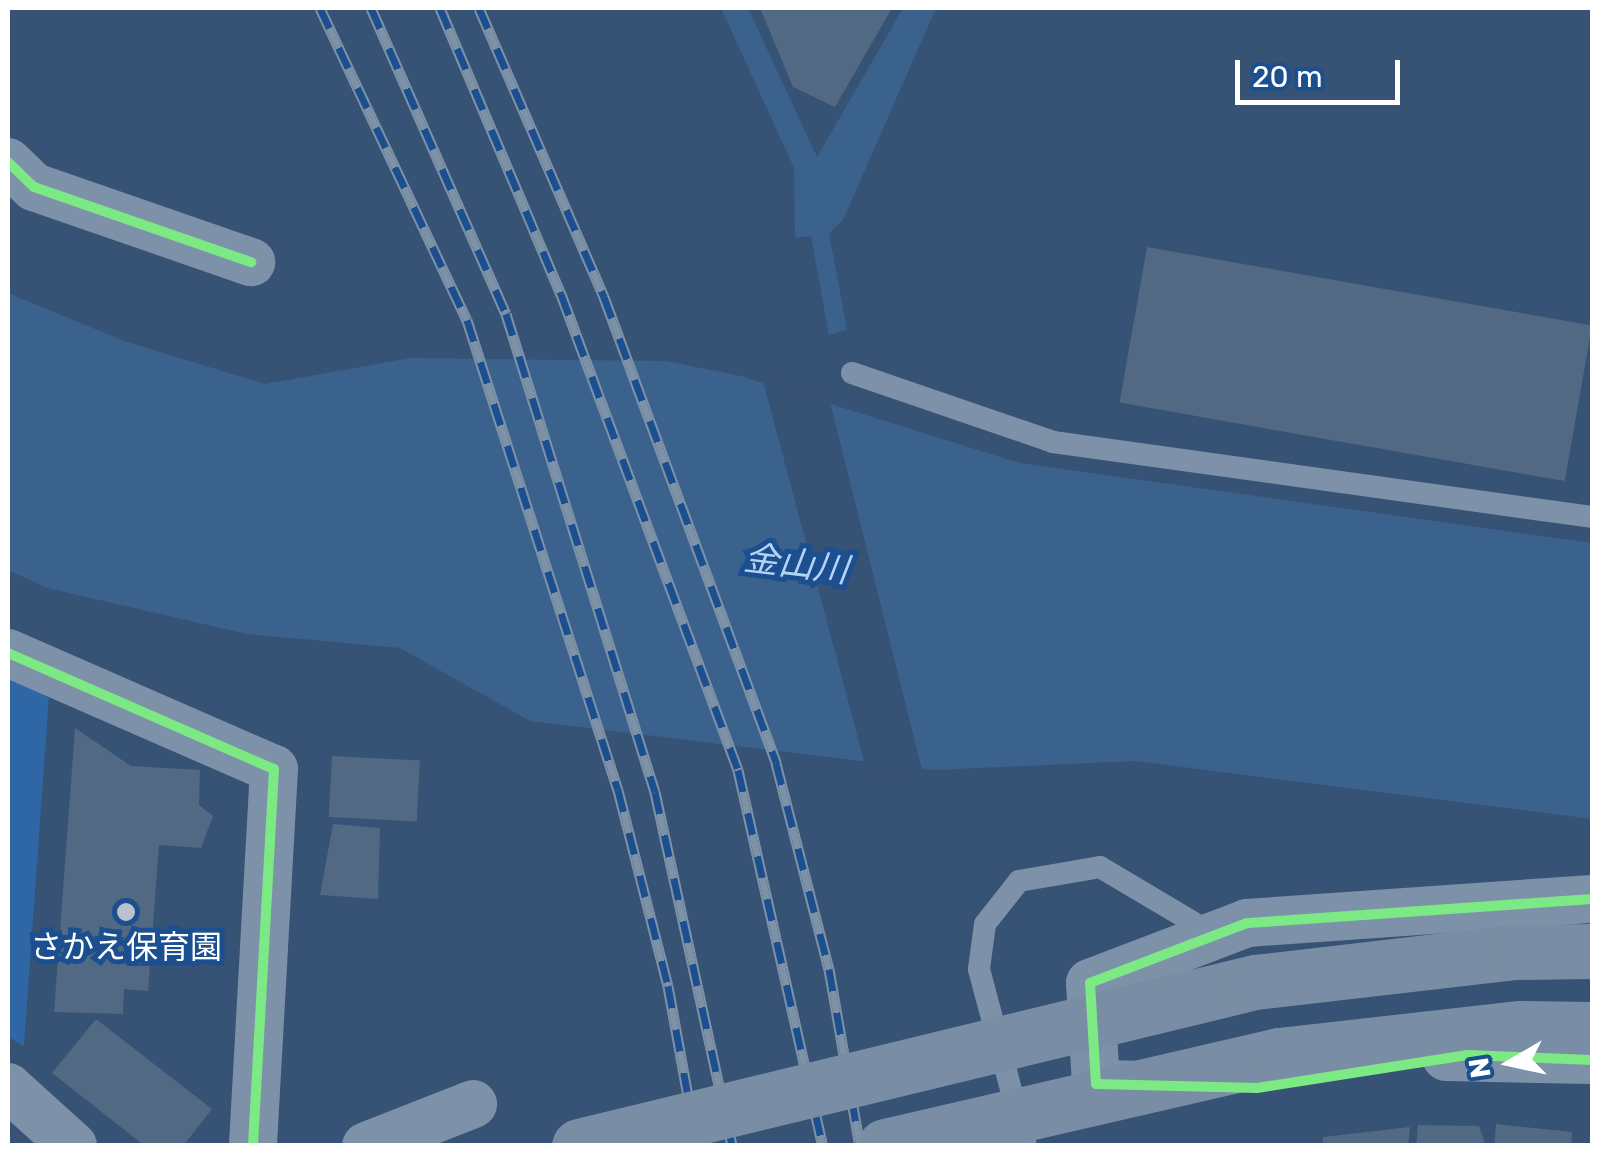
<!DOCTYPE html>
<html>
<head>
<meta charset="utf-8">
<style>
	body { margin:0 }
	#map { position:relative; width:1600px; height:1153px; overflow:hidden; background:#365274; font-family:Rubik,"Noto Sans JP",sans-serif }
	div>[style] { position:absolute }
	.green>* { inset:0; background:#2f66a5 }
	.water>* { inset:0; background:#3b618d }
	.pier>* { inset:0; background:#365274 }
	.building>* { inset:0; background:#526984; transform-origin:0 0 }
	.lane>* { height:22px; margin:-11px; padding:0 11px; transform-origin:11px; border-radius:11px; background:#7d92a8 }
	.street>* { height:48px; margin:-24px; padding:0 24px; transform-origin:24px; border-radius:24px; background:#7d92a8 }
	.rail>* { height:11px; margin-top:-5.5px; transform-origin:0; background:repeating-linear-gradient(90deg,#1b4f8f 0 22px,#7e92a7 0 44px); box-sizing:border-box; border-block:2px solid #7e92a7 }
	.secondary-bridge>* { height:55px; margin:-27.5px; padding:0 27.5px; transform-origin:27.5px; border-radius:27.5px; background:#798da4 }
	.cycleway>* { height:10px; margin:-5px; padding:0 5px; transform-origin:5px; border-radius:5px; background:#7ce984 }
	.dots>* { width:28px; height:28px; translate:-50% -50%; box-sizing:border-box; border:5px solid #1b4f8f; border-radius:50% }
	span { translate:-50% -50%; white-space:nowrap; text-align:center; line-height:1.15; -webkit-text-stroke:10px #1b4f8f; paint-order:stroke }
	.poi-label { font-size:32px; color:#fff }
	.water-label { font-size:35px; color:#b5d3f5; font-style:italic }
	.frame { position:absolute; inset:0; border:10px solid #fff; pointer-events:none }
	.north { position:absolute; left:1460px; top:1013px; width:100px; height:100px; -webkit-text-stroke:8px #1b4f8f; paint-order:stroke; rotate:261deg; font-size:28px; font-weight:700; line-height:40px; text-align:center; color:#fff }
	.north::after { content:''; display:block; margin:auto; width:35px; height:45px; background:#fff; clip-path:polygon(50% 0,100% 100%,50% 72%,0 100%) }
	.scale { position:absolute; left:1235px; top:60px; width:165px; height:45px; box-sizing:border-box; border:5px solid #fff; border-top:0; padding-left:12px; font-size:30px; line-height:35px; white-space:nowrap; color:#fff; -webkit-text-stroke:8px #1b4f8f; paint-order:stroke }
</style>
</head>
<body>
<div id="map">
	<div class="green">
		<i style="clip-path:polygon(8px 676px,49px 697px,24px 1046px,8px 1037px)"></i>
	</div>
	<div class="water">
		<i style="clip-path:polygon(721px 8px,748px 8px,817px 157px,903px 8px,936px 8px,843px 220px,829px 233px,847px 330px,829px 335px,811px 236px,795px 238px,794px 168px)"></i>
		<i style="clip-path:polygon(8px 293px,124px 341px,265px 384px,410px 358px,666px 361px,741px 376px,1020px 463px,1592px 543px,1592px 819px,1135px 761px,936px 770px,530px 721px,400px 648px,247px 634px,47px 588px,8px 570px)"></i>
	</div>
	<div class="pier">
		<i style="clip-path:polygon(762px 377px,829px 398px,923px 774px,866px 768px)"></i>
	</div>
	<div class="building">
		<i style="clip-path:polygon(760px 8px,892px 8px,835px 107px,793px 87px)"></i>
		<i style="left:1147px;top:247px;width:452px;height:158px;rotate:10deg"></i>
		<i style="clip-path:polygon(75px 728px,131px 766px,200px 770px,199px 805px,213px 816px,201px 848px,159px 845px,148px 991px,124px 989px,123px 1014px,54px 1012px)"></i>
		<i style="left:332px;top:756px;width:88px;height:61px;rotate:3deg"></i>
		<i style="clip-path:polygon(333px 824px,380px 828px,378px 899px,320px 895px)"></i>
		<i style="clip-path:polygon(96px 1019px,212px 1109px,183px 1146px,145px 1146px,52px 1073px)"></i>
		<i style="clip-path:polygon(1496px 1124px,1572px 1132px,1571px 1146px,1494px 1146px)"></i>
		<i style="clip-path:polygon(1418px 1125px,1479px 1126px,1486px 1146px,1416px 1146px)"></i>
		<i style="clip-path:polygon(1410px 1127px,1408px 1146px,1322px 1146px,1323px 1137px)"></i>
	</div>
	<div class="lane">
		<i style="left:852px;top:373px;width:213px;rotate:18.9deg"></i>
		<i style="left:1053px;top:442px;width:544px;rotate:7.92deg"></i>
		<i style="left:1026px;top:1146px;width:183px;rotate:-104.9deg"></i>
		<i style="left:979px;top:969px;width:45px;rotate:-82.4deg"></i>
		<i style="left:985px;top:924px;width:55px;rotate:-51.7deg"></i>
		<i style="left:1019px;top:881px;width:82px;rotate:-9.8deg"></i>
		<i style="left:1100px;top:867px;width:129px;rotate:30.7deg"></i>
	</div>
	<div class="street">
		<i style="left:8px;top:162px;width:36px;rotate:44deg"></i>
		<i style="left:34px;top:187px;width:230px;rotate:19.1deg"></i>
		<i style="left:8px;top:653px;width:290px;rotate:23.6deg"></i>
		<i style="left:274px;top:769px;width:378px;rotate:93.2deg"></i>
		<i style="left:1446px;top:1057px;width:146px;rotate:1.2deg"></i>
		<i style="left:1147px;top:1085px;width:51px;rotate:-178.9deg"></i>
		<i style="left:1096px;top:1084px;width:101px;rotate:-93.4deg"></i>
		<i style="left:1090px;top:983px;width:168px;rotate:-20.9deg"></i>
		<i style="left:1247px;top:923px;width:346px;rotate:-4deg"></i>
		<i style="left:8px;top:1087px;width:88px;rotate:42.2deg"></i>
		<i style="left:366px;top:1146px;width:115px;rotate:-21.4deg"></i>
	</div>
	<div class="rail">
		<i style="left:320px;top:8px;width:345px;rotate:64.8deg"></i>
		<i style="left:467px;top:320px;width:494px;rotate:72.2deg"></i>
		<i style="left:618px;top:790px;width:202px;rotate:75.7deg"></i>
		<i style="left:668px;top:986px;width:163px;rotate:79.7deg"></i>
		<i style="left:371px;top:8px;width:334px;rotate:66.2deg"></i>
		<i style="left:506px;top:314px;width:501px;rotate:72.69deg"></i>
		<i style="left:655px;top:792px;width:362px;rotate:77.7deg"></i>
		<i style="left:440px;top:8px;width:311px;rotate:67.1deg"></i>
		<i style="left:561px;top:294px;width:508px;rotate:69.6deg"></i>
		<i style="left:738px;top:770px;width:385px;rotate:77.3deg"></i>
		<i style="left:479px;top:8px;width:315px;rotate:66.6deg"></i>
		<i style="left:604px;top:297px;width:497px;rotate:69.7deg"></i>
		<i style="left:776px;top:763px;width:213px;rotate:75.6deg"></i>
		<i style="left:829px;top:969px;width:180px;rotate:80.1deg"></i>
	</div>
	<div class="secondary-bridge">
		<i style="left:579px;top:1146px;width:696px;rotate:-13.64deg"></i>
		<i style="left:1255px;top:982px;width:262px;rotate:-6.6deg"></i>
		<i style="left:1515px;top:952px;width:77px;rotate:-0.7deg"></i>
		<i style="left:885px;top:1146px;width:404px;rotate:-13deg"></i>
		<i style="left:1279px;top:1055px;width:243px;rotate:-6.4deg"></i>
		<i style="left:1520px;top:1028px;width:72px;rotate:0.8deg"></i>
	</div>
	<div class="cycleway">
		<i style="left:8px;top:162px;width:36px;rotate:44deg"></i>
		<i style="left:34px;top:187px;width:230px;rotate:19.1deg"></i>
		<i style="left:8px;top:653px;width:290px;rotate:23.6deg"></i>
		<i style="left:274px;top:769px;width:378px;rotate:93.2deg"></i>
		<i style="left:1592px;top:899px;width:346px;rotate:176deg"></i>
		<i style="left:1247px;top:923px;width:168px;rotate:159.1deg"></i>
		<i style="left:1090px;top:983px;width:101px;rotate:86.6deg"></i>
		<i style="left:1096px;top:1084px;width:161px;rotate:1.4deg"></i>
		<i style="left:1257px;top:1088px;width:213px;rotate:-8.9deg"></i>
		<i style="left:1467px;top:1055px;width:125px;rotate:2.3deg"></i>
	</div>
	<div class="dots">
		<i style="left:126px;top:912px;background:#b9c2ce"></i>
	</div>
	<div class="poi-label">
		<span style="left:126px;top:947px">さかえ保育園</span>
	</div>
	<div class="water-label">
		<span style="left:796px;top:564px;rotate:7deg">金山川</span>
	</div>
	<div class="frame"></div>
	<div class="north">N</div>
	<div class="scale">20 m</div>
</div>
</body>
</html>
